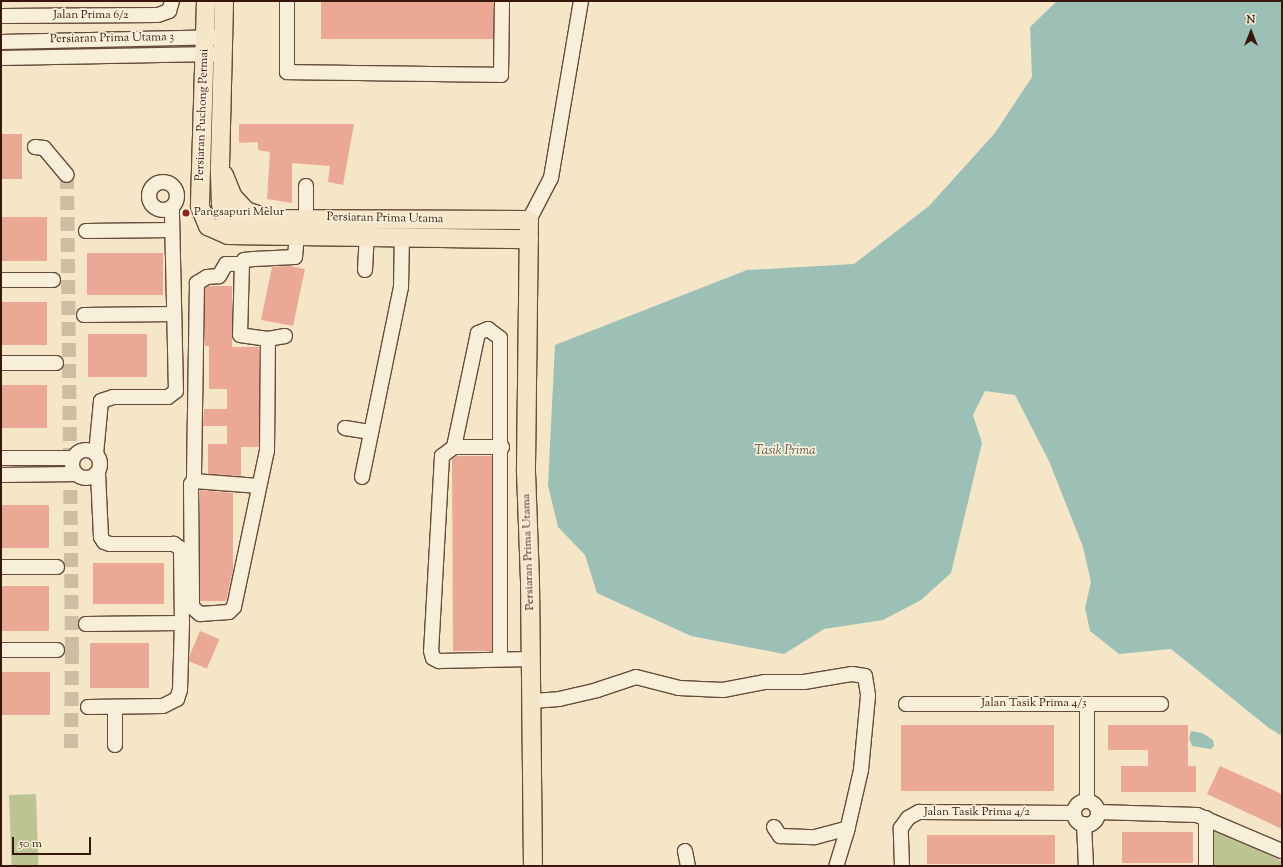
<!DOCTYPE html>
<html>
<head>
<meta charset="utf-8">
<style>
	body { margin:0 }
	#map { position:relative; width:1283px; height:867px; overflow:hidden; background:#f5e6c8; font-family:"Sorts Mill Goudy",serif }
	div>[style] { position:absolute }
	.green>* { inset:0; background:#bdc494; transform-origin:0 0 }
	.water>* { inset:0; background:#9cc0b6 }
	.building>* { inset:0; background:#eba995; transform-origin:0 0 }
	.minor-tunnel>* { height:14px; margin-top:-7px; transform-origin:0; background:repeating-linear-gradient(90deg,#cfbda2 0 14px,transparent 0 21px) }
	.roads { filter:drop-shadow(1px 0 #664b3a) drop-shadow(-1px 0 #664b3a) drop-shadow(0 1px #664b3a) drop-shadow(0 -1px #664b3a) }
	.minor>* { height:14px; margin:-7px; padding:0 7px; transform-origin:7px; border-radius:7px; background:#f8efdb }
	.minor>.ring { margin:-7px; padding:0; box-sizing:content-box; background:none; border:14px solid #f8efdb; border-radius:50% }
	.major>* { height:18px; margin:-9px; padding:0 9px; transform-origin:9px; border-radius:9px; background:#f5e6c8 }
	.dots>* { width:11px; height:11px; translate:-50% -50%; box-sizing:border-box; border:2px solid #f8efdb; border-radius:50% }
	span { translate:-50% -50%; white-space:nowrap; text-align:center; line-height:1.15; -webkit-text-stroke:3.5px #f8efdb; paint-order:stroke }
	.street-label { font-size:12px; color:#37170b }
	.poi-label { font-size:12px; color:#37170b }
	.left { translate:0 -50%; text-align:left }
	.water-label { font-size:13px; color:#5a5247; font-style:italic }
	.frame { position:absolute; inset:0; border:2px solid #37170b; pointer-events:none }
	.north { position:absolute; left:1231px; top:12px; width:40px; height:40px; -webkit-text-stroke:3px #f8efdb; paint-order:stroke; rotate:0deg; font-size:11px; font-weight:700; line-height:16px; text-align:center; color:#37170b }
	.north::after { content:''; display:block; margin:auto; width:14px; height:18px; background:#37170b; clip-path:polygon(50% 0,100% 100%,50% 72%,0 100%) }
	.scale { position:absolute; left:12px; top:837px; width:79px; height:18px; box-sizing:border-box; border:2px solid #37170b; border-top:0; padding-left:5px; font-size:12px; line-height:14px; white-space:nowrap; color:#37170b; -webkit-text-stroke:3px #f8efdb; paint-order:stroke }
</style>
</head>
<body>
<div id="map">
	<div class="green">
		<i style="left:36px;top:794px;width:72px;height:27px;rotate:88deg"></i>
		<i style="clip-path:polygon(1209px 825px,1282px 861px,1282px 866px,1208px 866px)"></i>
	</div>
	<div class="water">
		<i style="clip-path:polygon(1057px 1px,1282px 1px,1282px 736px,1269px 728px,1171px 649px,1119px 654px,1090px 631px,1085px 608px,1091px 582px,1083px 547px,1049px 461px,1015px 395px,985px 391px,973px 415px,982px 443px,951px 573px,921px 600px,883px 620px,824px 629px,784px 654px,691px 636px,597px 593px,585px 555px,558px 527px,548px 485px,555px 345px,747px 270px,854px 264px,929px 206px,995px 133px,1032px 77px,1030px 27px)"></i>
		<i style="clip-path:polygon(1191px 731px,1202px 733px,1213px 740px,1214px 746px,1211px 749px,1192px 746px,1189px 738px)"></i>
	</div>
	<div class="building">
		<i style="left:321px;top:1px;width:173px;height:38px"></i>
		<i style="clip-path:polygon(239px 124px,354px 124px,343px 185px,328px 182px,330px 166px,292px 163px,292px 203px,267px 199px,270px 152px,258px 150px,258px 142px,239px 143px)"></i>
		<i style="left:1px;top:134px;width:21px;height:45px"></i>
		<i style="left:1px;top:217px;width:46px;height:44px"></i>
		<i style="left:87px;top:253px;width:76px;height:42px"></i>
		<i style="clip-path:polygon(289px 266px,305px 269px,293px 326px,261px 320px,272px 267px)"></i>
		<i style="clip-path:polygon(209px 286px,232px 286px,232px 347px,259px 347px,259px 447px,241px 447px,241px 476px,208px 474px,208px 444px,227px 444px,227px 426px,203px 426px,204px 409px,227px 409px,227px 389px,209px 389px,209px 346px,205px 346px,205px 288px)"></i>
		<i style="left:1px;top:302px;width:46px;height:43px"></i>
		<i style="left:88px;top:334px;width:59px;height:43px"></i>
		<i style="left:1px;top:385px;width:46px;height:43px"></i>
		<i style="clip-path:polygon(457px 456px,492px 456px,492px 651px,453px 651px,452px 459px)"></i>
		<i style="clip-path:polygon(200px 490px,233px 493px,233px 570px,226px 601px,200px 601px)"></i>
		<i style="left:1px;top:505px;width:48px;height:43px"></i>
		<i style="left:93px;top:563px;width:71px;height:41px"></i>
		<i style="left:1px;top:586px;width:48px;height:45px"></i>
		<i style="left:200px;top:631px;width:21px;height:32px;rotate:23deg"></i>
		<i style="left:90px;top:643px;width:59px;height:45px"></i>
		<i style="left:1px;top:672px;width:49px;height:43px"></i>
		<i style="left:901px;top:725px;width:153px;height:66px"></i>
		<i style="clip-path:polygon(1108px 725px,1188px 725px,1188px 766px,1196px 766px,1196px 792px,1121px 792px,1121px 766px,1148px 766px,1148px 750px,1108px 750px)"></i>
		<i style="clip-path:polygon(1220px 766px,1282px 794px,1282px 829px,1207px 794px)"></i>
		<i style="left:1122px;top:832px;width:71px;height:31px"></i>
		<i style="left:927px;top:835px;width:128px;height:29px"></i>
	</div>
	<div class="minor-tunnel">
		<i style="left:67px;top:175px;width:475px;rotate:89.4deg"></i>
		<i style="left:72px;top:650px;width:102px;rotate:90.6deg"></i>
	</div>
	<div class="roads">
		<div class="minor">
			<i style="left:287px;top:1px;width:71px;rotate:90deg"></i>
			<i style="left:287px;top:72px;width:214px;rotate:0.8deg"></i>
			<i style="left:501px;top:75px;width:74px;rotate:-89.2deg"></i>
			<i style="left:1px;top:16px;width:157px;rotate:-0.4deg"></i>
			<i style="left:158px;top:15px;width:12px;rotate:-20deg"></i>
			<i style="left:169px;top:11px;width:10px;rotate:-73deg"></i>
			<i style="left:1px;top:42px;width:214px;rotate:-1.3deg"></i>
			<i style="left:1px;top:58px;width:213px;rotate:-1.1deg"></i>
			<i style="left:35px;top:147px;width:9px;rotate:6deg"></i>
			<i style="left:44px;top:148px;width:35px;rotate:50deg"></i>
			<i class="ring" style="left:149px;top:182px;width:14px;height:14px"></i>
			<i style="left:306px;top:218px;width:32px;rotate:-90deg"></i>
			<i style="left:529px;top:220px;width:47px;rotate:-62.4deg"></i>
			<i style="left:551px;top:178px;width:180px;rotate:-80.4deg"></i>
			<i style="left:86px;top:231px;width:86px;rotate:-0.7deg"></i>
			<i style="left:242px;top:264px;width:16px;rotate:180deg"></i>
			<i style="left:226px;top:264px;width:14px;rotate:120deg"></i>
			<i style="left:219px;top:276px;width:12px;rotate:175deg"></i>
			<i style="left:207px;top:277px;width:12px;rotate:149deg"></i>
			<i style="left:197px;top:283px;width:198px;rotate:90.9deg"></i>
			<i style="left:194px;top:481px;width:65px;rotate:4.4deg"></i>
			<i style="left:365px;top:270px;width:34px;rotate:-87deg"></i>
			<i style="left:1px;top:280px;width:52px"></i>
			<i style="left:84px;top:315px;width:90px;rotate:-0.6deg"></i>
			<i style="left:285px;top:336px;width:17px;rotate:170deg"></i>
			<i style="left:268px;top:339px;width:28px;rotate:-172deg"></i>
			<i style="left:240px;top:335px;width:71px;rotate:-88.4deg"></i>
			<i style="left:242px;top:264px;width:4px;rotate:-63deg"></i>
			<i style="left:244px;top:260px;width:10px;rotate:-6deg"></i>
			<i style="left:254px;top:259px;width:41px;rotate:-2.8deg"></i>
			<i style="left:295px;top:257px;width:21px;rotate:-85deg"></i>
			<i style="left:1px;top:363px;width:55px"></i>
			<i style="left:345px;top:428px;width:26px;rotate:9deg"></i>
			<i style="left:454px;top:447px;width:48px"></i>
			<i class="ring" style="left:72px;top:450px;width:14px;height:14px"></i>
			<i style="left:96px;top:454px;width:53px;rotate:-84.6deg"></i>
			<i style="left:101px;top:401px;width:13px;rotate:-18deg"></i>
			<i style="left:113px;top:397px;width:55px"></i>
			<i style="left:168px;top:397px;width:10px;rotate:-37deg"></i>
			<i style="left:176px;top:391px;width:183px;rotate:-91.3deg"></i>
			<i style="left:1px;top:458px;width:71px"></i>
			<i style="left:1px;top:475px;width:74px;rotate:-0.8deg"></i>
			<i style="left:362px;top:477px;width:194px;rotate:-78.4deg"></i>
			<i style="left:401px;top:287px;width:50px;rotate:-88.9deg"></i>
			<i style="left:194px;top:481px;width:4px;rotate:135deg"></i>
			<i style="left:191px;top:484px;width:123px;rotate:89.5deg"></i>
			<i style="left:192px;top:607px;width:11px;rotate:41deg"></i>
			<i style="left:200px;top:614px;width:29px;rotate:-4deg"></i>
			<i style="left:229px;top:612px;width:7px;rotate:-45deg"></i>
			<i style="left:234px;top:607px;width:159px;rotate:-78.1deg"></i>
			<i style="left:267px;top:451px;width:112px;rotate:-89.5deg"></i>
			<i style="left:1px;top:567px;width:56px"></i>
			<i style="left:86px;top:624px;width:96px;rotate:-0.6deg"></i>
			<i style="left:182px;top:623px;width:74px;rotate:-90.8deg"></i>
			<i style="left:181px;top:549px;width:9px;rotate:-144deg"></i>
			<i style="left:174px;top:544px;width:64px;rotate:180deg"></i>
			<i style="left:110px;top:544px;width:6px;rotate:-162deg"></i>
			<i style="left:104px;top:542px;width:6px;rotate:-121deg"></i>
			<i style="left:101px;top:537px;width:64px;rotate:-92.7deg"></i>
			<i style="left:1px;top:650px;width:56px"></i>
			<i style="left:500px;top:659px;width:321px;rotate:-90deg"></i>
			<i style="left:500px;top:338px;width:15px;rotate:-143deg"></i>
			<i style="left:488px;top:329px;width:11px;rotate:158deg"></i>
			<i style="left:478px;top:333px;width:116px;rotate:101.9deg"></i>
			<i style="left:454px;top:447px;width:15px;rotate:143deg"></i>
			<i style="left:442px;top:456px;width:195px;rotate:93.2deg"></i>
			<i style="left:431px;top:651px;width:7px;rotate:74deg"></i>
			<i style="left:433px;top:658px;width:7px;rotate:27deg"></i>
			<i style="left:439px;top:661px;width:92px;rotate:-1.2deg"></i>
			<i style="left:532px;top:701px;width:27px;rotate:-4deg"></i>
			<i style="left:559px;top:699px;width:39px;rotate:-13deg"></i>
			<i style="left:597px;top:690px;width:41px;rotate:-18.4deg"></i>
			<i style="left:636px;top:677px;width:44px;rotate:14.3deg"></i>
			<i style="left:679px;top:688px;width:44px;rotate:2.6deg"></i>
			<i style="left:723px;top:690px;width:43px;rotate:-10.8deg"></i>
			<i style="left:765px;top:682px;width:39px"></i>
			<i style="left:804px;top:682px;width:49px;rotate:-9.5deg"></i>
			<i style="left:852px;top:674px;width:13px;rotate:9deg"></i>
			<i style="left:865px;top:676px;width:20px;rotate:81deg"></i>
			<i style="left:868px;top:696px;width:74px;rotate:95.4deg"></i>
			<i style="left:861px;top:770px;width:63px;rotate:102.9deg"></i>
			<i style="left:847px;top:831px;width:37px;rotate:107deg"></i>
			<i style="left:906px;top:704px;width:255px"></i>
			<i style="left:1087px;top:704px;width:97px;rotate:90deg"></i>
			<i style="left:88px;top:707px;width:75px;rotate:-0.8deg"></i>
			<i style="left:163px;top:706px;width:16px;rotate:-27deg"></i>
			<i style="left:177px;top:699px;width:9px;rotate:-72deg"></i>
			<i style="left:180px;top:690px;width:67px;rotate:-88.3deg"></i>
			<i style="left:115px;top:707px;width:38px;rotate:90deg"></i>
			<i class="ring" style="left:1074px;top:801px;width:10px;height:10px"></i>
			<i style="left:1098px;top:812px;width:99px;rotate:1.7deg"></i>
			<i style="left:1197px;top:815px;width:92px;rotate:23deg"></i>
			<i style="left:1206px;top:818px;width:48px;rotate:90deg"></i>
			<i style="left:1084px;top:824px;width:42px;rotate:87.3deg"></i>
			<i style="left:774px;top:827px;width:11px;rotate:56deg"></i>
			<i style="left:780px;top:836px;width:35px;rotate:2deg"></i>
			<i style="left:815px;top:837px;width:34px;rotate:-15deg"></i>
			<i style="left:685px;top:851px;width:15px;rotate:79deg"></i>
			<i style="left:902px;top:866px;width:38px;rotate:-92deg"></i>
			<i style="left:901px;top:828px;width:12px;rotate:-55deg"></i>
			<i style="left:908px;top:818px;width:13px;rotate:-29deg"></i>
			<i style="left:919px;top:812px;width:155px;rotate:0.4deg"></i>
		</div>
		<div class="major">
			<i style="left:206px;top:1px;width:206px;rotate:91.7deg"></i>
			<i style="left:200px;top:207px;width:21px;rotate:67deg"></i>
			<i style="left:208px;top:226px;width:22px;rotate:24deg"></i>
			<i style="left:228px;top:235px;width:301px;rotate:0.8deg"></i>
			<i style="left:224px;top:175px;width:24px;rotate:68deg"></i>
			<i style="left:233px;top:197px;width:19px;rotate:47deg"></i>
			<i style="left:246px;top:211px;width:18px;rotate:19deg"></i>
			<i style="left:224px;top:215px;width:11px;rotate:22deg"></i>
			<i style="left:234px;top:219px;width:295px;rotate:0.2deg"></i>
			<i style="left:529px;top:220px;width:252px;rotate:90.7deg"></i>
			<i style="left:526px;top:472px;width:110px;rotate:87.9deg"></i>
			<i style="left:530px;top:582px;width:284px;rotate:89.4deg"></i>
			<i style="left:224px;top:215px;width:11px;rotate:-105deg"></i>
			<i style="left:221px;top:204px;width:37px;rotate:-92deg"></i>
			<i style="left:220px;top:167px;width:166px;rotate:-88.6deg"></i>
		</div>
	</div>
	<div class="dots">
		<i style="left:186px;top:213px;background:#8f2418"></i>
	</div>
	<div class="street-label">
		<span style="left:91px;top:16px">Jalan Prima 6/2</span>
		<span style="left:112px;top:39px;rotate:-1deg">Persiaran Prima Utama 3</span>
		<span style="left:203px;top:115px;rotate:-88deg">Persiaran Puchong Permai</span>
		<span style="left:385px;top:219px;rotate:1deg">Persiaran Prima Utama</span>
		<span style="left:529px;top:552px;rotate:-92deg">Persiaran Prima Utama</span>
		<span style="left:1034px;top:704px">Jalan Tasik Prima 4/3</span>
		<span style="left:977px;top:813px">Jalan Tasik Prima 4/2</span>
	</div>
	<div class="poi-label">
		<span class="left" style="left:194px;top:213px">Pangsapuri Melur</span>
	</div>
	<div class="water-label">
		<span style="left:785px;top:451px">Tasik Prima</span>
	</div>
	<div class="frame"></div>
	<div class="north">N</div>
	<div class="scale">50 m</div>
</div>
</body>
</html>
